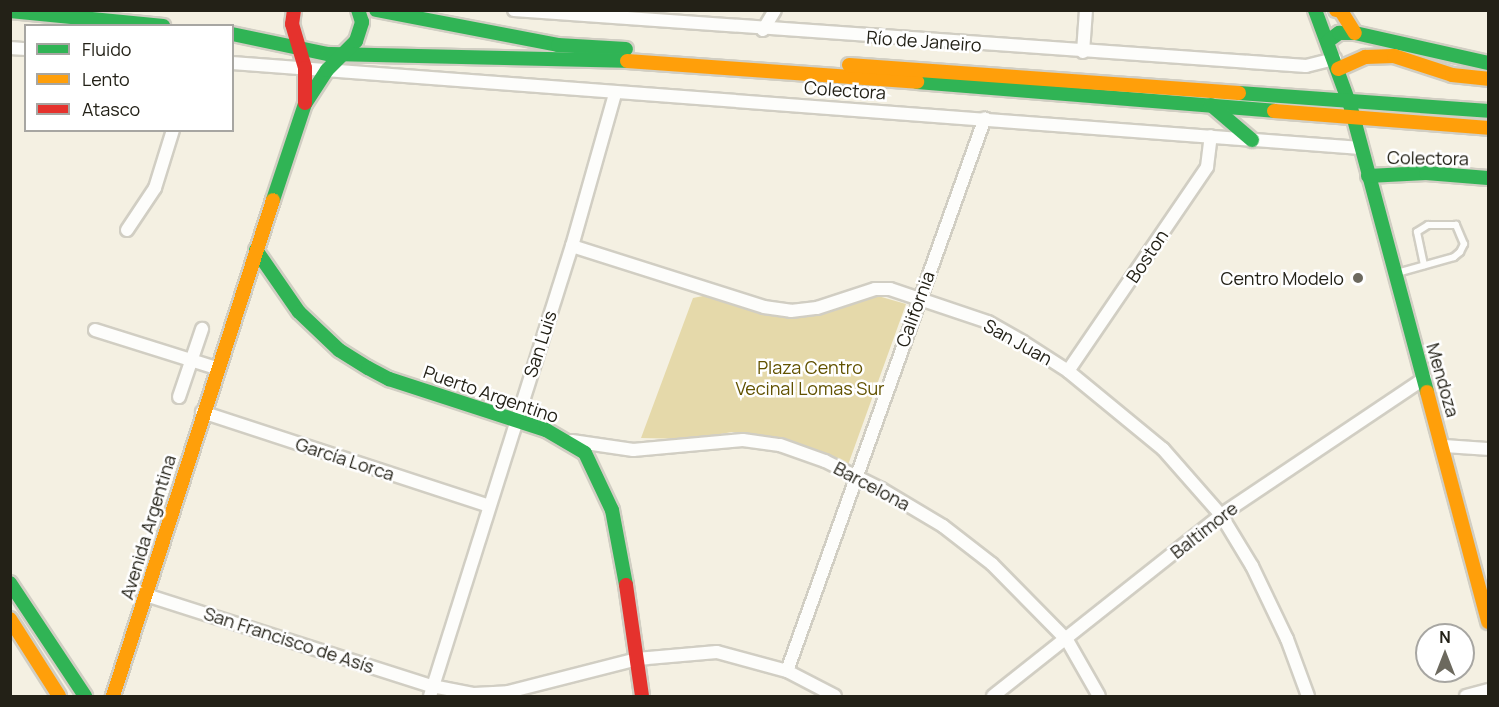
<!DOCTYPE html>
<html>
<head>
<meta charset="utf-8">
<style>
	body { margin:0 }
	#map { position:relative; width:1499px; height:707px; overflow:hidden; background:#f4f0e2; font-family:Manrope,sans-serif }
	div>[style] { position:absolute }
	.green>* { inset:0; background:#e5d9aa }
	.roads { filter:drop-shadow(2px 0 #d1cec3) drop-shadow(-2px 0 #d1cec3) drop-shadow(0 2px #d1cec3) drop-shadow(0 -2px #d1cec3) }
	.lane>* { height:6px; margin:-3px; padding:0 3px; transform-origin:3px; border-radius:3px; background:#fdfdfb }
	.street>* { height:12px; margin:-6px; padding:0 6px; transform-origin:6px; border-radius:6px; background:#fdfdfb }
	.fast>* { height:14px; margin:-7px; padding:0 7px; transform-origin:7px; border-radius:7px; background:#30b455 }
	.slow>* { height:14px; margin:-7px; padding:0 7px; transform-origin:7px; border-radius:7px; background:#ff9f0a }
	.jam>* { height:14px; margin:-7px; padding:0 7px; transform-origin:7px; border-radius:7px; background:#e5322d }
	.dots>* { width:16px; height:16px; translate:-50% -50%; box-sizing:border-box; border:3px solid #fff; border-radius:50% }
	span { translate:-50% -50%; white-space:nowrap; text-align:center; line-height:1.15; -webkit-text-stroke:5px #fff; paint-order:stroke }
	.street-label { font-size:18px; color:#232117 }
	.poi-label { font-size:18px; color:#232117 }
	.right { translate:-100% -50%; text-align:right }
	.park-label { font-size:18px; color:#625200 }
	.frame { position:absolute; inset:0; border:12px solid #232117; pointer-events:none }
	.legend { position:absolute; left:24px; top:24px; width:210px; height:108px; box-sizing:border-box; background:#fff; border:2px solid #a7a6a2; margin:0; padding:8px 10px; list-style:none; font-size:18px; color:#232117 }
	.legend li { display:flex; align-items:center; gap:12px; height:30px }
	.legend b { width:30px; border:2px solid #a7a6a2 }
	.north { position:absolute; left:1415px; top:623px; width:60px; height:60px; box-sizing:border-box; background:#fff; border:2px solid #a7a6a2; border-radius:50%; rotate:0deg; font-size:16px; font-weight:700; line-height:24px; text-align:center; color:#232117 }
	.north::after { content:''; display:block; margin:auto; width:21px; height:27px; background:#6c695e; clip-path:polygon(50% 0,100% 100%,50% 72%,0 100%) }
</style>
</head>
<body>
<div id="map">
	<div class="green">
		<i style="clip-path:polygon(708px 295px,793px 317px,878px 296px,906px 304px,848px 465px,786px 440px,732px 432px,692px 439px,641px 438px,693px 298px)"></i>
	</div>
	<div class="roads">
		<div class="lane">
			<i style="left:1397px;top:273px;width:59px;rotate:-15.7deg"></i>
			<i style="left:1454px;top:257px;width:8px;rotate:-40deg"></i>
			<i style="left:1460px;top:252px;width:9px;rotate:-63deg"></i>
			<i style="left:1464px;top:244px;width:21px;rotate:-113deg"></i>
			<i style="left:1456px;top:225px;width:28px;rotate:180deg"></i>
			<i style="left:1428px;top:225px;width:13px;rotate:148deg"></i>
			<i style="left:1417px;top:232px;width:34px;rotate:78deg"></i>
		</div>
		<div class="street">
			<i style="left:514px;top:10px;width:794px;rotate:4.04deg"></i>
			<i style="left:1306px;top:66px;width:30px;rotate:-14deg"></i>
			<i style="left:763px;top:30px;width:23px;rotate:-59deg"></i>
			<i style="left:10px;top:48px;width:16px;rotate:4deg"></i>
			<i style="left:1083px;top:52px;width:42px;rotate:-85.9deg"></i>
			<i style="left:232px;top:63px;width:1132px;rotate:4.31deg"></i>
			<i style="left:127px;top:230px;width:50px;rotate:-56.3deg"></i>
			<i style="left:155px;top:188px;width:61px;rotate:-72.8deg"></i>
			<i style="left:572px;top:246px;width:201px;rotate:17.6deg"></i>
			<i style="left:764px;top:307px;width:27px;rotate:8deg"></i>
			<i style="left:791px;top:311px;width:26px;rotate:-7deg"></i>
			<i style="left:817px;top:308px;width:61px;rotate:-18.1deg"></i>
			<i style="left:875px;top:289px;width:15px"></i>
			<i style="left:890px;top:289px;width:103px;rotate:18.6deg"></i>
			<i style="left:988px;top:322px;width:40px;rotate:29.7deg"></i>
			<i style="left:1023px;top:342px;width:54px;rotate:32.8deg"></i>
			<i style="left:1068px;top:371px;width:123px;rotate:39.4deg"></i>
			<i style="left:1163px;top:449px;width:88px;rotate:48.7deg"></i>
			<i style="left:1221px;top:515px;width:60px;rotate:58.7deg"></i>
			<i style="left:1252px;top:566px;width:81px;rotate:64.4deg"></i>
			<i style="left:1287px;top:639px;width:61px;rotate:69.8deg"></i>
			<i style="left:95px;top:330px;width:127px;rotate:17.4deg"></i>
			<i style="left:1068px;top:371px;width:247px;rotate:-55.7deg"></i>
			<i style="left:1207px;top:167px;width:31px;rotate:-83deg"></i>
			<i style="left:179px;top:397px;width:72px;rotate:-71.3deg"></i>
			<i style="left:202px;top:412px;width:302px;rotate:18.1deg"></i>
			<i style="left:572px;top:441px;width:62px;rotate:8.4deg"></i>
			<i style="left:633px;top:450px;width:110px;rotate:-5.2deg"></i>
			<i style="left:743px;top:440px;width:37px;rotate:8deg"></i>
			<i style="left:780px;top:445px;width:48px;rotate:19.6deg"></i>
			<i style="left:825px;top:461px;width:63px;rotate:26.6deg"></i>
			<i style="left:881px;top:489px;width:72px;rotate:30.8deg"></i>
			<i style="left:943px;top:526px;width:62px;rotate:37.8deg"></i>
			<i style="left:992px;top:564px;width:107px;rotate:45.4deg"></i>
			<i style="left:1067px;top:640px;width:64px;rotate:60.3deg"></i>
			<i style="left:1443px;top:446px;width:45px;rotate:3.8deg"></i>
			<i style="left:146px;top:595px;width:300px;rotate:17.7deg"></i>
			<i style="left:432px;top:686px;width:43px;rotate:10.8deg"></i>
			<i style="left:474px;top:694px;width:34px;rotate:-3deg"></i>
			<i style="left:508px;top:692px;width:133px;rotate:-14.3deg"></i>
			<i style="left:637px;top:659px;width:80px;rotate:-5deg"></i>
			<i style="left:717px;top:652px;width:73px;rotate:15.2deg"></i>
			<i style="left:787px;top:671px;width:54px;rotate:27.5deg"></i>
			<i style="left:787px;top:671px;width:587px;rotate:-70.3deg"></i>
			<i style="left:430px;top:696px;width:472px;rotate:-72.5deg"></i>
			<i style="left:572px;top:246px;width:158px;rotate:-74.2deg"></i>
			<i style="left:993px;top:696px;width:291px;rotate:-38.4deg"></i>
			<i style="left:1221px;top:515px;width:246px;rotate:-33.9deg"></i>
			<i style="left:1466px;top:696px;width:23px;rotate:-15deg"></i>
		</div>
		<div class="fast">
			<i style="left:376px;top:10px;width:185px;rotate:10.9deg"></i>
			<i style="left:558px;top:45px;width:68px;rotate:3.4deg"></i>
			<i style="left:1315px;top:10px;width:104px;rotate:69.8deg"></i>
			<i style="left:1351px;top:108px;width:294px;rotate:75deg"></i>
			<i style="left:10px;top:11px;width:154px;rotate:5.6deg"></i>
			<i style="left:232px;top:34px;width:98px;rotate:11.8deg"></i>
			<i style="left:328px;top:54px;width:299px;rotate:1.3deg"></i>
			<i style="left:1328px;top:41px;width:14px;rotate:-36deg"></i>
			<i style="left:1339px;top:33px;width:16px"></i>
			<i style="left:1355px;top:33px;width:136px;rotate:12.7deg"></i>
			<i style="left:917px;top:82px;width:358px;rotate:4.6deg"></i>
			<i style="left:1239px;top:93px;width:250px;rotate:4.1deg"></i>
			<i style="left:1211px;top:105px;width:54px;rotate:40.5deg"></i>
			<i style="left:1368px;top:176px;width:58px;rotate:-3deg"></i>
			<i style="left:1426px;top:173px;width:62px;rotate:4.6deg"></i>
			<i style="left:273px;top:200px;width:101px;rotate:-71.6deg"></i>
			<i style="left:305px;top:104px;width:40px;rotate:-57.1deg"></i>
			<i style="left:327px;top:70px;width:41px;rotate:-45deg"></i>
			<i style="left:356px;top:41px;width:20px;rotate:-72deg"></i>
			<i style="left:362px;top:22px;width:13px;rotate:-108deg"></i>
			<i style="left:256px;top:250px;width:75px;rotate:55.3deg"></i>
			<i style="left:299px;top:312px;width:55px;rotate:43.5deg"></i>
			<i style="left:339px;top:350px;width:34px;rotate:32deg"></i>
			<i style="left:368px;top:368px;width:24px;rotate:28deg"></i>
			<i style="left:389px;top:379px;width:165px;rotate:18deg"></i>
			<i style="left:546px;top:430px;width:45px;rotate:30.5deg"></i>
			<i style="left:585px;top:453px;width:63px;rotate:64.7deg"></i>
			<i style="left:612px;top:510px;width:76px;rotate:79.4deg"></i>
			<i style="left:10px;top:583px;width:136px;rotate:56.4deg"></i>
		</div>
		<div class="slow">
			<i style="left:1336px;top:10px;width:5px;rotate:11deg"></i>
			<i style="left:1341px;top:11px;width:26px;rotate:58deg"></i>
			<i style="left:627px;top:61px;width:291px;rotate:4.1deg"></i>
			<i style="left:849px;top:65px;width:391px;rotate:4.1deg"></i>
			<i style="left:1338px;top:69px;width:30px;rotate:-24deg"></i>
			<i style="left:1365px;top:57px;width:29px;rotate:-2deg"></i>
			<i style="left:1394px;top:56px;width:61px;rotate:18.1deg"></i>
			<i style="left:1452px;top:75px;width:36px;rotate:6deg"></i>
			<i style="left:1274px;top:111px;width:215px;rotate:4.5deg"></i>
			<i style="left:1427px;top:392px;width:238px;rotate:75.1deg"></i>
			<i style="left:10px;top:619px;width:91px;rotate:57.5deg"></i>
			<i style="left:113px;top:696px;width:521px;rotate:-72.12deg"></i>
		</div>
		<div class="jam">
			<i style="left:294px;top:10px;width:14px;rotate:98deg"></i>
			<i style="left:292px;top:24px;width:46px;rotate:73.5deg"></i>
			<i style="left:305px;top:68px;width:35px;rotate:90deg"></i>
			<i style="left:626px;top:585px;width:112px;rotate:81.8deg"></i>
		</div>
	</div>
	<div class="dots">
		<i style="left:1358px;top:278px;background:#6c695e"></i>
	</div>
	<div class="street-label">
		<span style="left:924px;top:41px;rotate:4deg">Río de Janeiro</span>
		<span style="left:845px;top:90px;rotate:4deg">Colectora</span>
		<span style="left:1428px;top:158px;rotate:1deg">Colectora</span>
		<span style="left:1147px;top:256px;rotate:-56deg">Boston</span>
		<span style="left:915px;top:309px;rotate:-70deg">California</span>
		<span style="left:1018px;top:342px;rotate:29deg">San Juan</span>
		<span style="left:540px;top:344px;rotate:-72deg">San Luis</span>
		<span style="left:1443px;top:380px;rotate:74deg">Mendoza</span>
		<span style="left:491px;top:394px;rotate:19deg">Puerto Argentino</span>
		<span style="left:345px;top:459px;rotate:18deg">García Lorca</span>
		<span style="left:872px;top:486px;rotate:28deg">Barcelona</span>
		<span style="left:148px;top:527px;rotate:-73deg">Avenida Argentina</span>
		<span style="left:1204px;top:530px;rotate:-38deg">Baltimore</span>
		<span style="left:289px;top:640px;rotate:18deg">San Francisco de Asís</span>
	</div>
	<div class="poi-label">
		<span class="right" style="left:1344px;top:278px">Centro Modelo</span>
	</div>
	<div class="park-label">
		<span style="left:810px;top:378px">Plaza Centro<br>Vecinal Lomas Sur</span>
	</div>
	<div class="frame"></div>
	<ul class="legend">
	<li><b style="height:8px;background:#30b455"></b>Fluido</li>
	<li><b style="height:8px;background:#ff9f0a"></b>Lento</li>
	<li><b style="height:8px;background:#e5322d"></b>Atasco</li>
	</ul>
	<div class="north">N</div>
</div>
</body>
</html>
